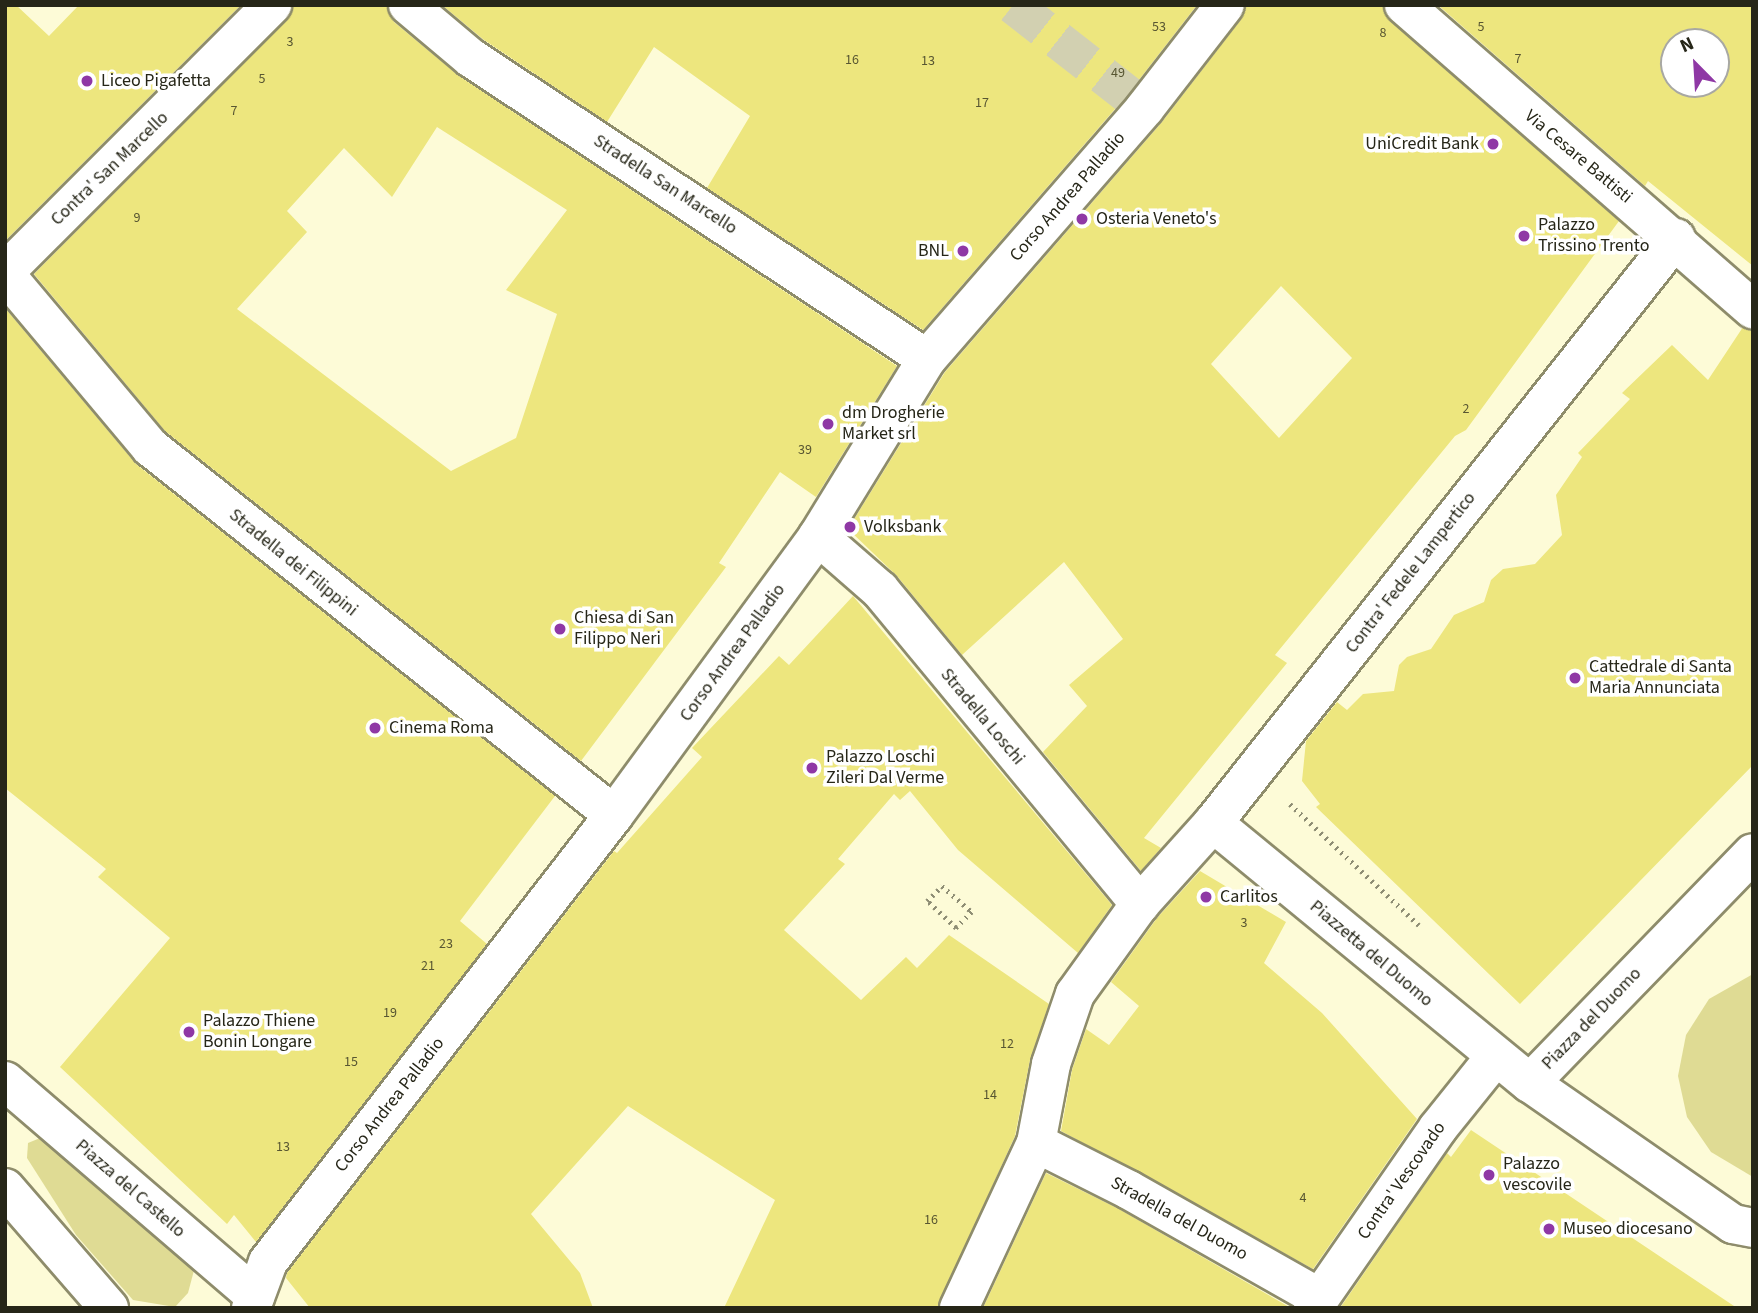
<!DOCTYPE html>
<html>
<head>
<meta charset="utf-8">
<style>
	body { margin:0 }
	#map { position:relative; width:1758px; height:1313px; overflow:hidden; background:#fdfbd7; font-family:"Source Sans 3",sans-serif }
	div>[style] { position:absolute }
	.green>* { inset:0; background:#dfdb94 }
	.building>* { inset:0; background:#ede67e }
	.street-tunnel>* { height:38px; margin-top:-19px; transform-origin:0; background:repeating-linear-gradient(90deg,#d2d0b1 0 38px,transparent 0 57px) }
	.path>* { height:4.5px; margin-top:-2.25px; transform-origin:0; background:repeating-linear-gradient(90deg,#8e8d74 0 2px,transparent 0 7px) }
	.roads { filter:drop-shadow(2px 0 #8e8c6b) drop-shadow(-2px 0 #8e8c6b) drop-shadow(0 2px #8e8c6b) drop-shadow(0 -2px #8e8c6b) }
	.street>* { height:38px; margin:-19px; padding:0 19px; transform-origin:19px; border-radius:19px; background:#fff }
	.dots>* { width:19px; height:19px; translate:-50% -50%; box-sizing:border-box; border:4px solid #fff; border-radius:50% }
	span { translate:-50% -50%; white-space:nowrap; text-align:center; line-height:1.15; -webkit-text-stroke:7px #fff; paint-order:stroke }
	.number-label { font-size:14px; color:#585632 }
	.number-label span { -webkit-text-stroke-width:0 }
	.poi-label { font-size:18px; color:#262618 }
	.left { translate:0 -50%; text-align:left }
	.right { translate:-100% -50%; text-align:right }
	.street-label { font-size:18px; color:#262618 }
	.frame { position:absolute; inset:0; border:7px solid #262618; pointer-events:none }
	.north { position:absolute; left:1660px; top:28px; width:70px; height:70px; box-sizing:border-box; background:#fff; border:2px solid #a8a8a3; border-radius:50%; rotate:336deg; font-size:19px; font-weight:700; line-height:28px; text-align:center; color:#262618 }
	.north::after { content:''; display:block; margin:auto; width:24px; height:32px; background:#8f38a5; clip-path:polygon(50% 0,100% 100%,50% 72%,0 100%) }
</style>
</head>
<body>
<div id="map">
	<div class="green">
		<i style="clip-path:polygon(1753px 974px,1753px 1177px,1711px 1152px,1687px 1117px,1678px 1076px,1686px 1035px,1709px 999px)"></i>
		<i style="clip-path:polygon(45px 1136px,197px 1259px,188px 1293px,175px 1307px,133px 1300px,76px 1235px,27px 1158px,28px 1143px)"></i>
	</div>
	<div class="building">
		<i style="clip-path:polygon(5px 5px,16px 5px,49px 36px,79px 5px,241px 5px,5px 241px)"></i>
		<i style="clip-path:polygon(evenodd,293px 5px,387px 5px,394px 22px,459px 76px,897px 366px,816px 497px,780px 472px,719px 563px,726px 567px,581px 761px,165px 431px,34px 274px,287px 20px,293px 5px,437px 127px,567px 210px,506px 290px,557px 314px,516px 438px,451px 471px,237px 309px,307px 232px,287px 211px,344px 148px,392px 197px,437px 127px)"></i>
		<i style="clip-path:polygon(442px 5px,1197px 5px,1128px 94px,923px 330px,707px 188px,750px 116px,654px 47px,607px 122px,484px 40px)"></i>
		<i style="clip-path:polygon(evenodd,1246px 5px,1383px 5px,1390px 21px,1619px 221px,1466px 430px,1455px 436px,1275px 655px,1287px 663px,1144px 838px,1161px 848px,1141px 871px,1043px 752px,1087px 706px,1069px 685px,1123px 639px,1064px 562px,962px 655px,897px 576px,848px 529px,945px 372px,1162px 122px,1242px 18px,1246px 5px,1281px 286px,1352px 358px,1279px 438px,1211px 364px,1281px 286px)"></i>
		<i style="clip-path:polygon(evenodd,1438px 5px,1753px 5px,1753px 266px,1648px 181px,1645px 186px,1438px 5px,1674px 42px,1716px 42px,1716px 84px,1674px 84px,1674px 42px)"></i>
		<i style="clip-path:polygon(5px 308px,136px 464px,555px 796px,460px 921px,487px 944px,256px 1242px,234px 1215px,227px 1224px,60px 1067px,170px 938px,98px 877px,106px 869px,5px 788px)"></i>
		<i style="clip-path:polygon(1743px 327px,1753px 330px,1753px 765px,1520px 1004px,1316px 807px,1320px 804px,1302px 781px,1306px 741px,1337px 702px,1347px 710px,1363px 694px,1394px 691px,1399px 665px,1407px 657px,1431px 649px,1454px 615px,1484px 602px,1491px 580px,1503px 569px,1535px 564px,1562px 535px,1556px 495px,1582px 457px,1578px 453px,1630px 399px,1622px 393px,1672px 345px,1708px 380px)"></i>
		<i style="clip-path:polygon(853px 596px,1112px 905px,1078px 953px,958px 850px,910px 791px,900px 800px,894px 794px,838px 859px,845px 864px,784px 930px,861px 1000px,906px 957px,917px 968px,949px 935px,1049px 1004px,1030px 1060px,1015px 1136px,937px 1308px,724px 1308px,775px 1200px,628px 1106px,531px 1214px,580px 1273px,593px 1308px,310px 1308px,286px 1278px,287px 1273px,614px 851px,617px 853px,702px 757px,692px 748px,779px 656px,789px 665px)"></i>
		<i style="clip-path:polygon(1200px 871px,1286px 922px,1264px 963px,1322px 1013px,1417px 1119px,1313px 1269px,1061px 1131px,1072px 1070px,1086px 1029px,1109px 1045px,1139px 1006px,1111px 982px,1157px 918px)"></i>
		<i style="clip-path:polygon(1471px 1130px,1737px 1308px,1340px 1308px,1447px 1153px,1451px 1157px)"></i>
		<i style="clip-path:polygon(1046px 1173px,1119px 1209px,1291px 1308px,983px 1308px)"></i>
	</div>
	<div class="street-tunnel">
		<i style="left:1013px;top:5px;width:167px;rotate:38deg"></i>
	</div>
	<div class="path">
		<i style="left:1290px;top:804px;width:177px;rotate:43.2deg"></i>
		<i style="left:942px;top:886px;width:40px;rotate:41deg"></i>
		<i style="left:972px;top:912px;width:23px;rotate:135deg"></i>
		<i style="left:956px;top:928px;width:40px;rotate:-137deg"></i>
		<i style="left:927px;top:901px;width:21px;rotate:-45deg"></i>
	</div>
	<div class="roads">
		<div class="street">
			<i style="left:408px;top:5px;width:82px;rotate:40.1deg"></i>
			<i style="left:471px;top:58px;width:546px;rotate:33.43deg"></i>
			<i style="left:1404px;top:5px;width:463px;rotate:41.1deg"></i>
			<i style="left:5px;top:272px;width:378px;rotate:-45deg"></i>
			<i style="left:5px;top:274px;width:226px;rotate:50deg"></i>
			<i style="left:150px;top:447px;width:592px;rotate:38.42deg"></i>
			<i style="left:818px;top:536px;width:82px;rotate:41.1deg"></i>
			<i style="left:880px;top:590px;width:408px;rotate:50.4deg"></i>
			<i style="left:1213px;top:823px;width:410px;rotate:39.4deg"></i>
			<i style="left:1530px;top:1083px;width:247px;rotate:34.8deg"></i>
			<i style="left:1733px;top:1224px;width:20px;rotate:11deg"></i>
			<i style="left:5px;top:1081px;width:330px;rotate:40.7deg"></i>
			<i style="left:1530px;top:1083px;width:320px;rotate:-45.9deg"></i>
			<i style="left:1036px;top:1143px;width:104px;rotate:26.8deg"></i>
			<i style="left:1129px;top:1190px;width:219px;rotate:29.5deg"></i>
			<i style="left:5px;top:1188px;width:159px;rotate:49.1deg"></i>
			<i style="left:251px;top:1308px;width:49px;rotate:-69.7deg"></i>
			<i style="left:268px;top:1262px;width:565px;rotate:-52.26deg"></i>
			<i style="left:614px;top:815px;width:346px;rotate:-53.8deg"></i>
			<i style="left:818px;top:536px;width:208px;rotate:-58.4deg"></i>
			<i style="left:927px;top:359px;width:332px;rotate:-49deg"></i>
			<i style="left:1145px;top:108px;width:130px;rotate:-52.2deg"></i>
			<i style="left:959px;top:1308px;width:182px;rotate:-65deg"></i>
			<i style="left:1036px;top:1143px;width:80px;rotate:-79.2deg"></i>
			<i style="left:1051px;top:1064px;width:74px;rotate:-71.1deg"></i>
			<i style="left:1075px;top:994px;width:111px;rotate:-54.2deg"></i>
			<i style="left:1140px;top:904px;width:109px;rotate:-48deg"></i>
			<i style="left:1213px;top:823px;width:746px;rotate:-51.64deg"></i>
			<i style="left:1313px;top:1308px;width:219px;rotate:-55.2deg"></i>
			<i style="left:1438px;top:1128px;width:91px;rotate:-51.2deg"></i>
		</div>
	</div>
	<div class="dots">
		<i style="left:87px;top:81px;background:#8f38a5"></i>
		<i style="left:1493px;top:144px;background:#8f38a5"></i>
		<i style="left:1082px;top:219px;background:#8f38a5"></i>
		<i style="left:1524px;top:236px;background:#8f38a5"></i>
		<i style="left:963px;top:251px;background:#8f38a5"></i>
		<i style="left:828px;top:424px;background:#8f38a5"></i>
		<i style="left:850px;top:527px;background:#8f38a5"></i>
		<i style="left:560px;top:629px;background:#8f38a5"></i>
		<i style="left:1575px;top:678px;background:#8f38a5"></i>
		<i style="left:375px;top:728px;background:#8f38a5"></i>
		<i style="left:812px;top:768px;background:#8f38a5"></i>
		<i style="left:1206px;top:897px;background:#8f38a5"></i>
		<i style="left:189px;top:1032px;background:#8f38a5"></i>
		<i style="left:1489px;top:1175px;background:#8f38a5"></i>
		<i style="left:1549px;top:1229px;background:#8f38a5"></i>
	</div>
	<div class="number-label">
		<span style="left:1159px;top:27px">53</span>
		<span style="left:1481px;top:27px">5</span>
		<span style="left:1383px;top:33px">8</span>
		<span style="left:290px;top:42px">3</span>
		<span style="left:1518px;top:59px">7</span>
		<span style="left:852px;top:60px">16</span>
		<span style="left:928px;top:61px">13</span>
		<span style="left:1118px;top:73px">49</span>
		<span style="left:262px;top:79px">5</span>
		<span style="left:982px;top:103px">17</span>
		<span style="left:234px;top:111px">7</span>
		<span style="left:137px;top:218px">9</span>
		<span style="left:1466px;top:409px">2</span>
		<span style="left:805px;top:450px">39</span>
		<span style="left:1244px;top:923px">3</span>
		<span style="left:446px;top:944px">23</span>
		<span style="left:428px;top:966px">21</span>
		<span style="left:390px;top:1013px">19</span>
		<span style="left:1007px;top:1044px">12</span>
		<span style="left:351px;top:1062px">15</span>
		<span style="left:990px;top:1095px">14</span>
		<span style="left:283px;top:1147px">13</span>
		<span style="left:1303px;top:1198px">4</span>
		<span style="left:931px;top:1220px">16</span>
	</div>
	<div class="poi-label">
		<span class="left" style="left:101px;top:81px">Liceo Pigafetta</span>
		<span class="right" style="left:1479px;top:144px">UniCredit Bank</span>
		<span class="left" style="left:1096px;top:219px">Osteria Veneto's</span>
		<span class="left" style="left:1538px;top:236px">Palazzo<br>Trissino Trento</span>
		<span class="right" style="left:949px;top:251px">BNL</span>
		<span class="left" style="left:842px;top:424px">dm Drogherie<br>Market srl</span>
		<span class="left" style="left:864px;top:527px">Volksbank</span>
		<span class="left" style="left:574px;top:629px">Chiesa di San<br>Filippo Neri</span>
		<span class="left" style="left:1589px;top:678px">Cattedrale di Santa<br>Maria Annunciata</span>
		<span class="left" style="left:389px;top:728px">Cinema Roma</span>
		<span class="left" style="left:826px;top:768px">Palazzo Loschi<br>Zileri Dal Verme</span>
		<span class="left" style="left:1220px;top:897px">Carlitos</span>
		<span class="left" style="left:203px;top:1032px">Palazzo Thiene<br>Bonin Longare</span>
		<span class="left" style="left:1503px;top:1175px">Palazzo<br>vescovile</span>
		<span class="left" style="left:1563px;top:1229px">Museo diocesano</span>
	</div>
	<div class="street-label">
		<span style="left:1578px;top:157px;rotate:40deg">Via Cesare Battisti</span>
		<span style="left:110px;top:169px;rotate:-44deg">Contra' San Marcello</span>
		<span style="left:665px;top:185px;rotate:33deg">Stradella San Marcello</span>
		<span style="left:1068px;top:197px;rotate:-49deg">Corso Andrea Palladio</span>
		<span style="left:293px;top:563px;rotate:39deg">Stradella dei Filippini</span>
		<span style="left:1411px;top:573px;rotate:-52deg">Contra' Fedele Lampertico</span>
		<span style="left:733px;top:653px;rotate:-54deg">Corso Andrea Palladio</span>
		<span style="left:982px;top:717px;rotate:50deg">Stradella Loschi</span>
		<span style="left:1371px;top:954px;rotate:40deg">Piazzetta del Duomo</span>
		<span style="left:1592px;top:1019px;rotate:-46deg">Piazza del Duomo</span>
		<span style="left:390px;top:1105px;rotate:-52deg">Corso Andrea Palladio</span>
		<span style="left:1402px;top:1181px;rotate:-55deg">Contra' Vescovado</span>
		<span style="left:130px;top:1189px;rotate:41deg">Piazza del Castello</span>
		<span style="left:1179px;top:1219px;rotate:29deg">Stradella del Duomo</span>
	</div>
	<div class="frame"></div>
	<div class="north">N</div>
</div>
</body>
</html>
